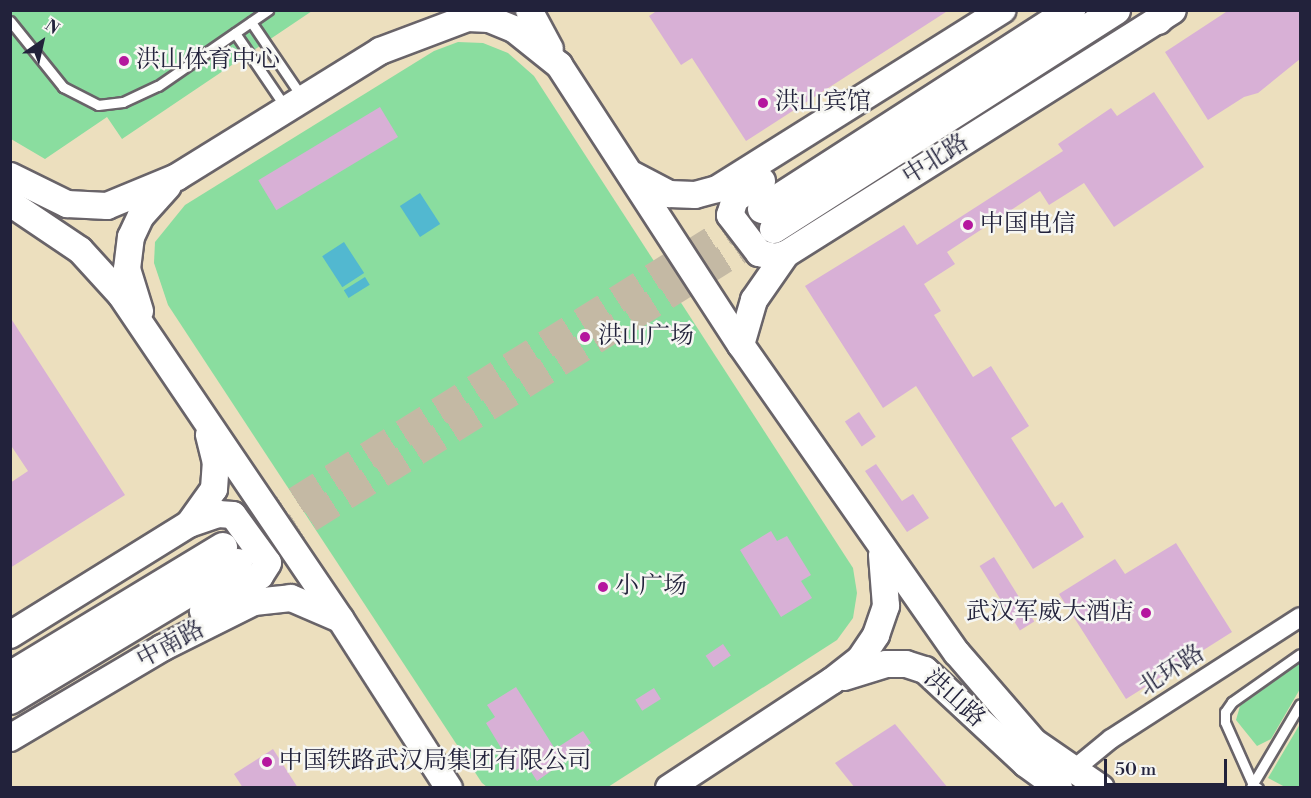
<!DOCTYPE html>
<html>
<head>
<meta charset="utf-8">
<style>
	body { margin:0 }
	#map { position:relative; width:1311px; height:798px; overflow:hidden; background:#ecdfbe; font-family:"Libre Bodoni","Noto Serif SC",serif }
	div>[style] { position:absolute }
	.green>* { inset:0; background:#8add9f }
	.water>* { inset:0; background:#52b8d0; transform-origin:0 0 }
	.building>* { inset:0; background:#d8b0d6; transform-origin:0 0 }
	.primary-tunnel>* { height:28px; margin-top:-14px; transform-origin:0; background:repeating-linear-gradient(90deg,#c4b9a4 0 28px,transparent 0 42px) }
	.roads { filter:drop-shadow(2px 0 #696469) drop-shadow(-2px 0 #696469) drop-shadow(0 2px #696469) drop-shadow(0 -2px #696469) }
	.service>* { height:9px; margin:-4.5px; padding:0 4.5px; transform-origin:4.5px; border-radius:4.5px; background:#fff }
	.minor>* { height:18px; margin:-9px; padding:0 9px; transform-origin:9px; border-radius:9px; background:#fff }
	.secondary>* { height:26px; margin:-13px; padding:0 13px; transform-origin:13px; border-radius:13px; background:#fff }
	.primary>* { height:28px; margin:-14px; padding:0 14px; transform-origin:14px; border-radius:14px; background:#fff }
	.dots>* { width:16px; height:16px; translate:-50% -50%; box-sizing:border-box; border:3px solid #f6f6f2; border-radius:50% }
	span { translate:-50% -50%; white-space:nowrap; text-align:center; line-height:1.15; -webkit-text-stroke:5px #f6f6f2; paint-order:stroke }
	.poi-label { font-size:24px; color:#22223b }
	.left { translate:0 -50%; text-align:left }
	.right { translate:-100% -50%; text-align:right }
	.street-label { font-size:24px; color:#22223b }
	.frame { position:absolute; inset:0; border:12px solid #22223b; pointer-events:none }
	.north { position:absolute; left:12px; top:12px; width:60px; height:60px; -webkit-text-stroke:4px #f6f6f2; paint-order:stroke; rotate:34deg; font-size:16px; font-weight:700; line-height:24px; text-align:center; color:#22223b }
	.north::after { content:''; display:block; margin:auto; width:21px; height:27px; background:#22223b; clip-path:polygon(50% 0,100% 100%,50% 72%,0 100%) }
	.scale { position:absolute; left:1104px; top:759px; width:123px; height:27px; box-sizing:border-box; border:3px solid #22223b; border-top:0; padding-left:8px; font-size:18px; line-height:21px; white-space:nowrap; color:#22223b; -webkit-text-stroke:4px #f6f6f2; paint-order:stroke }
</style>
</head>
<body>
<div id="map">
	<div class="green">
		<i style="clip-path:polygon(11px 11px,312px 11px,122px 139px,107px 117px,45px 159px,11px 139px)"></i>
		<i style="clip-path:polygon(458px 42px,483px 43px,508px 53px,534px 76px,853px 568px,857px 593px,853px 618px,837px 640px,608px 787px,487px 787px,482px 783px,168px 305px,154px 263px,155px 242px,185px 205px,434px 51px)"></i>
		<i style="clip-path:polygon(1300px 663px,1300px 689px,1271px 739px,1257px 746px,1236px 720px,1240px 706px)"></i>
		<i style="clip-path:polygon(1300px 724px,1300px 787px,1285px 787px,1268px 778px)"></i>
	</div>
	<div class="water">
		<i style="left:420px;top:193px;width:37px;height:24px;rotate:57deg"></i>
		<i style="left:344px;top:242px;width:37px;height:26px;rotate:57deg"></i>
		<i style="left:365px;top:277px;width:9px;height:25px;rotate:58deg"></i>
	</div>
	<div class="building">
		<i style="clip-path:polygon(658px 10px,949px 10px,746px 141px,692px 58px,681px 65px,649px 16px)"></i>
		<i style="clip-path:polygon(1229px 10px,1300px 10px,1300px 59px,1258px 93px,1244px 97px,1208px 120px,1165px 52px)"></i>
		<i style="clip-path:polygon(1154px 92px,1204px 167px,1114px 227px,1084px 183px,1049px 205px,1040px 191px,947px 252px,955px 264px,924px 284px,941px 311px,934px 315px,973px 377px,991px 366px,1029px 426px,1011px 438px,1055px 507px,1062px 502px,1084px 537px,1033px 569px,916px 386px,883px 408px,805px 286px,904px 225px,917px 245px,1063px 151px,1058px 144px,1111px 108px,1117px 116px)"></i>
		<i style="left:380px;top:107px;width:35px;height:142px;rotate:59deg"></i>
		<i style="clip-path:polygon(10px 317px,125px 495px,10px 568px,10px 483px,28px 471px,10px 444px)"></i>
		<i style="left:859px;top:412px;width:30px;height:17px;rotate:56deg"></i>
		<i style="clip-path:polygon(876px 464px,902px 501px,913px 494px,929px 518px,907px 532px,865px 471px)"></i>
		<i style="clip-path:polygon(771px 531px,777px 541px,787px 536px,811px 575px,801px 581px,812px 598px,781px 617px,740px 550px)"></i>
		<i style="clip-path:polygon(1176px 543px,1232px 632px,1126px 699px,1059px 594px,1115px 559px,1125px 574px)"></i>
		<i style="left:994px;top:557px;width:76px;height:17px;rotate:58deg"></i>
		<i style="left:723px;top:644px;width:14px;height:21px;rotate:56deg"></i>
		<i style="clip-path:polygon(516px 687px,555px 749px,583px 731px,591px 743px,537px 781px,526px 764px,515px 771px,486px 723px,495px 717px,487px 705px)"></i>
		<i style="left:654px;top:688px;width:13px;height:22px;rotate:58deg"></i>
		<i style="clip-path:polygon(895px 724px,948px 788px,855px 788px,835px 763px)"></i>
		<i style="clip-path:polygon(273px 749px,298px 788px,243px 788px,234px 774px)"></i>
	</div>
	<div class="primary-tunnel">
		<i style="left:225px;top:545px;width:633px;rotate:-32.03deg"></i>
		<i style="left:238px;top:563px;width:631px;rotate:-31.98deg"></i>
	</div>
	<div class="roads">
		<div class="service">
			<i style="left:10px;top:21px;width:85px;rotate:51.2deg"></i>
			<i style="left:63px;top:87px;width:39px;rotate:27deg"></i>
			<i style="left:98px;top:105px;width:25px;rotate:-7deg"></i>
			<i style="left:123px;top:102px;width:38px;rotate:-25deg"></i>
			<i style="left:158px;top:86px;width:134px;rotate:-34.6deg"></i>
			<i style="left:251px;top:22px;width:91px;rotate:55.8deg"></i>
			<i style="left:235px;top:33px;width:91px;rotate:55.8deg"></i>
			<i style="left:1251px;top:787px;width:96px;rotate:-59.4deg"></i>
			<i style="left:1258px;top:788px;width:6px;rotate:-149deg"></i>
			<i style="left:1253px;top:785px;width:69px;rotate:-114deg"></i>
			<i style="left:1225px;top:722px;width:10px;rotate:-90deg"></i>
			<i style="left:1225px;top:712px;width:12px;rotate:-55deg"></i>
			<i style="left:1232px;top:702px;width:83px;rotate:-35.2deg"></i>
		</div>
		<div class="minor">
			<i style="left:1072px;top:771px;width:50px;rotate:-39.4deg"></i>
			<i style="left:1111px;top:739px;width:225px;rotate:-32.8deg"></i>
		</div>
		<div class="secondary">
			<i style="left:529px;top:10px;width:44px;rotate:61.7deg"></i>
			<i style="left:633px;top:175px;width:41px;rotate:27.8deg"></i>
			<i style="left:669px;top:194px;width:26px;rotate:2deg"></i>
			<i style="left:695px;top:195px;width:23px;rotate:-15deg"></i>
			<i style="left:717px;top:189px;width:337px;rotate:-32.1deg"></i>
			<i style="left:10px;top:176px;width:64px;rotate:26.2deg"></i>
			<i style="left:67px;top:204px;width:40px;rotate:2.9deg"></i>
			<i style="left:107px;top:206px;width:76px;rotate:-22.5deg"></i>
			<i style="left:177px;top:177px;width:239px;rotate:-31.8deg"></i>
			<i style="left:380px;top:51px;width:94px;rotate:-20.6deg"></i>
			<i style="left:468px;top:18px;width:21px;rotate:3deg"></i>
			<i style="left:489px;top:19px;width:27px;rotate:22deg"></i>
			<i style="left:514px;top:29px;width:58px;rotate:38.7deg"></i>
			<i style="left:559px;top:65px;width:334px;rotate:57deg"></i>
			<i style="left:741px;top:345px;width:376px;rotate:55deg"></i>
			<i style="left:957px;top:653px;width:118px;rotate:49.1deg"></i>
			<i style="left:1034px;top:742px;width:81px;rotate:34.5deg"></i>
			<i style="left:762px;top:181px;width:32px;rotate:146deg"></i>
			<i style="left:735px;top:199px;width:17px;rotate:107deg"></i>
			<i style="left:730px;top:215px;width:48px;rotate:52.7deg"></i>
			<i style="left:759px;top:253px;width:16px;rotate:14deg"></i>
			<i style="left:775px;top:257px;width:11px;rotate:-15deg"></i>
			<i style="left:10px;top:203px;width:84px;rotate:33.9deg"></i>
			<i style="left:80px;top:250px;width:61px;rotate:47.7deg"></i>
			<i style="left:121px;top:295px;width:392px;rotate:55.9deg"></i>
			<i style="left:341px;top:620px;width:200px;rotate:57.3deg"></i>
			<i style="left:140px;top:311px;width:44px;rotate:-107.2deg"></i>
			<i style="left:127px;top:269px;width:32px;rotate:-83deg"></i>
			<i style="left:131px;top:237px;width:23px;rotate:-65deg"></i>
			<i style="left:141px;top:216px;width:40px;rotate:-48deg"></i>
			<i style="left:741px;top:345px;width:47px;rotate:-73.9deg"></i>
			<i style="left:754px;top:300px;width:56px;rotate:-55.2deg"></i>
			<i style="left:786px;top:254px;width:457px;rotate:-32.2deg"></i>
			<i style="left:189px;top:524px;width:31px;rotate:-19deg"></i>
			<i style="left:218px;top:514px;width:15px;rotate:4deg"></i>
			<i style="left:233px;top:515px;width:59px;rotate:53.9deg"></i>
			<i style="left:268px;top:563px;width:15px;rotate:122deg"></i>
			<i style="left:260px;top:576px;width:67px;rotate:148.4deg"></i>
			<i style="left:10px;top:635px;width:211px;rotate:-31.8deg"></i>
			<i style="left:189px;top:524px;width:43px;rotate:-54.5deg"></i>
			<i style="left:214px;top:489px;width:26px;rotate:-86deg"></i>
			<i style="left:216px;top:463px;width:29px;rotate:-104deg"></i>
			<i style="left:844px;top:677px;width:44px;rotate:-17.2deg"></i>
			<i style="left:886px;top:664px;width:20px"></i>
			<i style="left:906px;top:664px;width:20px;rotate:18deg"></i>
			<i style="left:925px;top:670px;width:138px;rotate:42.9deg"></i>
			<i style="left:1026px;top:764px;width:41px;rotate:36deg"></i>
			<i style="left:10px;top:738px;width:177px;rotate:-30.6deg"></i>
			<i style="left:162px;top:648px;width:103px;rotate:-26.6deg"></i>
			<i style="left:254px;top:602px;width:37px;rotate:-6deg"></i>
			<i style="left:291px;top:598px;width:53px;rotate:23.2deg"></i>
			<i style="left:669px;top:788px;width:195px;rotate:-33.3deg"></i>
			<i style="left:832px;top:681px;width:36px;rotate:-38deg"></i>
			<i style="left:860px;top:659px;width:29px;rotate:-56deg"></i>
			<i style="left:876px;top:635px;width:31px;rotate:-71deg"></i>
			<i style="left:886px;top:606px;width:51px;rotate:-94.5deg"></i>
		</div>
		<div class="primary">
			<i style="left:1158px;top:20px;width:14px;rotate:-45deg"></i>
			<i style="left:762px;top:209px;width:368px;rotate:-32.8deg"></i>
			<i style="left:774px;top:229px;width:406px;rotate:-32.6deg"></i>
			<i style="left:10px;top:676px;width:249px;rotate:-31.2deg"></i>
			<i style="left:10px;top:700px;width:266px;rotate:-31deg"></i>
		</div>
	</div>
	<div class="dots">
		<i style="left:124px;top:61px;background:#b5179e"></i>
		<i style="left:763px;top:103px;background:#b5179e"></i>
		<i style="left:968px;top:225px;background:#b5179e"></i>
		<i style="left:585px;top:337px;background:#b5179e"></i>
		<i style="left:603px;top:587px;background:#b5179e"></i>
		<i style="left:1146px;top:613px;background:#b5179e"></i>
		<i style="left:267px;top:762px;background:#b5179e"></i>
	</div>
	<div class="poi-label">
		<span class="left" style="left:136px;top:61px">洪山体育中心</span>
		<span class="left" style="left:775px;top:103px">洪山宾馆</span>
		<span class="left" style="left:980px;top:225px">中国电信</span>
		<span class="left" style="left:598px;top:337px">洪山广场</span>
		<span class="left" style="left:615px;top:587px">小广场</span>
		<span class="right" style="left:1134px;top:613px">武汉军威大酒店</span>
		<span class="left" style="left:279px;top:762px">中国铁路武汉局集团有限公司</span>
	</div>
	<div class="street-label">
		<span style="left:936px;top:160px;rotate:-32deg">中北路</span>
		<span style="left:171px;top:645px;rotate:-28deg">中南路</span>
		<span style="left:1172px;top:671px;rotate:-33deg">北环路</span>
		<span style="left:954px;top:699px;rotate:42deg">洪山路</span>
	</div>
	<div class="frame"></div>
	<div class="north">N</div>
	<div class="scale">50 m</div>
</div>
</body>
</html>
